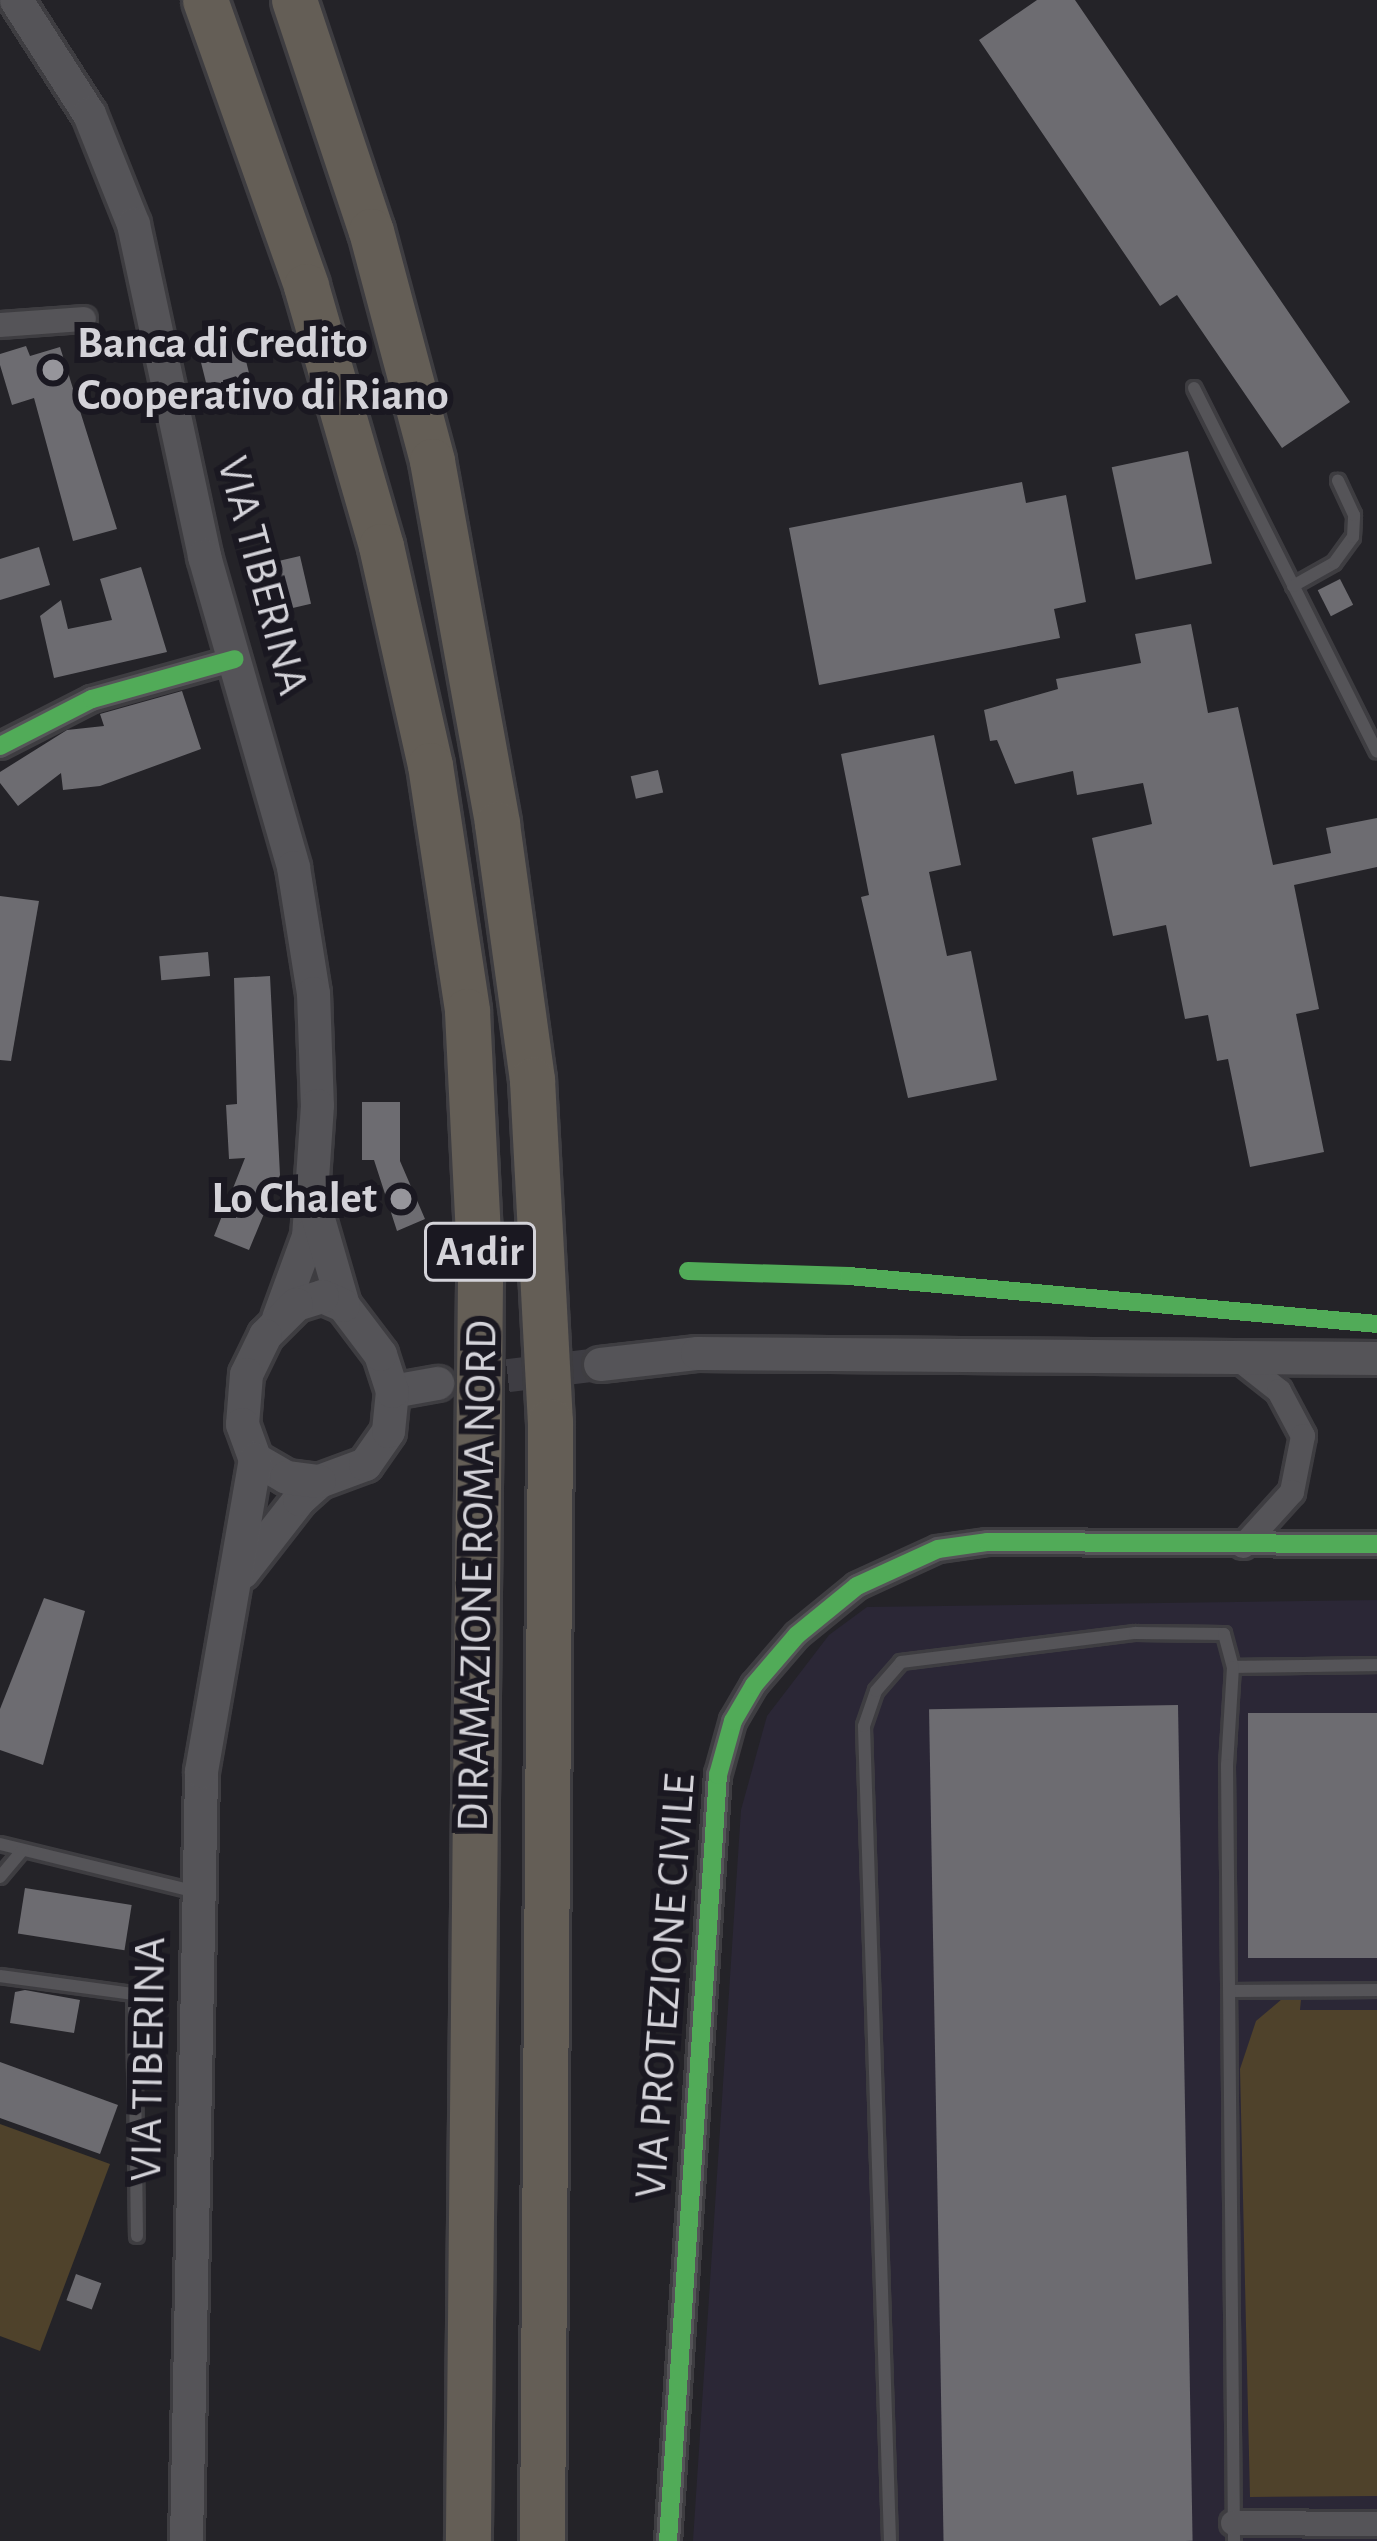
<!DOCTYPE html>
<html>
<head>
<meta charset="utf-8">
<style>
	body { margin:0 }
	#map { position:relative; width:1377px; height:2541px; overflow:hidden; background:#242328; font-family:"Alegreya Sans",sans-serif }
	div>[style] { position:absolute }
	.built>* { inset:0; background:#2b2736 }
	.green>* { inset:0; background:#4f422b }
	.building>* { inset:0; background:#6d6c71; transform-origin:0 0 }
	.secondary-tunnel>* { height:33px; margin-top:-16.5px; transform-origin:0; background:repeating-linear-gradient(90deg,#3e3d43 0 33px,transparent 0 49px) }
	.roads { filter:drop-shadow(3px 0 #3e3d41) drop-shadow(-3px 0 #3e3d41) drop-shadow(0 3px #3e3d41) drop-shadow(0 -3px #3e3d41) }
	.lane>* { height:12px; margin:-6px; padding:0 6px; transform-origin:6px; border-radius:6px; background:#555458 }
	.street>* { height:24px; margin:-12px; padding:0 12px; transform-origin:12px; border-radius:12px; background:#555458 }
	.secondary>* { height:33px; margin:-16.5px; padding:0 16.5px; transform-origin:16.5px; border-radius:16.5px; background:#555458 }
	.highway>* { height:45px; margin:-22.5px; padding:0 22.5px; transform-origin:22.5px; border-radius:22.5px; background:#645e56 }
	.cycleway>* { height:18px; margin:-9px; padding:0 9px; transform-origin:9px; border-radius:9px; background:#51ab58 }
	.dots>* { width:33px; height:33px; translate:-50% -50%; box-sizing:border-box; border:6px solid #1a1821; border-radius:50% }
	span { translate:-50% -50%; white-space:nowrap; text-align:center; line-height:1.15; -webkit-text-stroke:12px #1a1821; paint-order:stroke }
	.shield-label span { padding:3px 9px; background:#1a1821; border:3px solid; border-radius:9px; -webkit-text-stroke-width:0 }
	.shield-label { font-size:42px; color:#d4d3d9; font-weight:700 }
	.poi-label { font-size:45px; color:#d4d3d9; font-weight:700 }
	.left { translate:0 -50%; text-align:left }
	.right { translate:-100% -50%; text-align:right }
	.street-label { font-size:45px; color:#d4d3d9 }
</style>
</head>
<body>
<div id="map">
	<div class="built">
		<i style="clip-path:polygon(1377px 1600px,1377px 2541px,693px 2541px,741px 1810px,767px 1716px,829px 1635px,867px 1607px)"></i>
	</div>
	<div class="green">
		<i style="clip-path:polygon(1282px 1999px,1301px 1999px,1300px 2010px,1377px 2010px,1377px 2496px,1250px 2497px,1240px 2069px,1256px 2021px)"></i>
		<i style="clip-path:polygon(0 2124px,110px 2164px,40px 2351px,0 2336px)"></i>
	</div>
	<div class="building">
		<i style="clip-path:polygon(1037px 0,1075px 0,1350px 402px,1282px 448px,1177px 295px,1160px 306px,979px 40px)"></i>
		<i style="left:240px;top:337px;width:55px;height:44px;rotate:76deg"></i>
		<i style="clip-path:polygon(26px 346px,30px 356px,60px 347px,117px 529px,73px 541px,34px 398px,12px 405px,0 365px,0 354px)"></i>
		<i style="left:1188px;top:451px;width:115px;height:78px;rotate:78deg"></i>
		<i style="clip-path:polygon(1022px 482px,1026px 503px,1066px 495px,1086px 602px,1054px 609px,1060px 638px,819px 685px,789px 528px)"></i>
		<i style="clip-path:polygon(39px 547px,50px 585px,0 600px,0 559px)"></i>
		<i style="left:300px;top:556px;width:49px;height:32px;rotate:77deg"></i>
		<i style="clip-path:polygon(141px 567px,167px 652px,54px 678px,40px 616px,61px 600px,68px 629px,112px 620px,100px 579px)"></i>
		<i style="left:1340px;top:579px;width:29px;height:25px;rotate:63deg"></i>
		<i style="clip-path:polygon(1191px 624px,1208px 713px,1238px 707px,1273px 865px,1331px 853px,1326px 828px,1377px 818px,1377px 867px,1294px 885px,1319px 1009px,1296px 1014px,1324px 1152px,1250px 1167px,1228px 1059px,1217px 1061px,1208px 1015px,1185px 1019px,1166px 925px,1113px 936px,1092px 838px,1152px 824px,1143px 783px,1077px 795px,1073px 771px,1015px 784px,997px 740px,990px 741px,984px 710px,1058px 689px,1056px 679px,1141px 663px,1135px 634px)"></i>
		<i style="clip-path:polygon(182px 691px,201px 749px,100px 786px,63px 790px,61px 773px,18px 806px,0 783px,0 772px,67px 730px,104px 726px,100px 714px)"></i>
		<i style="clip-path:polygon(934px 735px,961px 865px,929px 872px,947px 956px,971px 951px,997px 1080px,908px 1098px,861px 897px,869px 895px,841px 754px)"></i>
		<i style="left:658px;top:770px;width:23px;height:28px;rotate:77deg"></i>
		<i style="clip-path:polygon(0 896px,39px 901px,11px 1061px,0 1060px)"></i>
		<i style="left:208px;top:952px;width:24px;height:49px;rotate:85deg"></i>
		<i style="clip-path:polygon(270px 976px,280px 1175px,249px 1250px,214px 1236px,245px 1158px,229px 1159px,226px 1105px,237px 1104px,234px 978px)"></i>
		<i style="clip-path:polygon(362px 1102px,400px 1102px,400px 1161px,425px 1219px,397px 1231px,374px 1160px,362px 1160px)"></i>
		<i style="clip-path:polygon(44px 1598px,85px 1611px,43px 1765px,0 1750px,0 1709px)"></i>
		<i style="left:1178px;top:1705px;width:836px;height:249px;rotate:89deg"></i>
		<i style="left:1377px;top:1713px;width:245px;height:129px;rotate:90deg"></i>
		<i style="left:25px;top:1888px;width:108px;height:46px;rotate:9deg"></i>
		<i style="clip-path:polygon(25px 1990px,80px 2000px,74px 2033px,10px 2023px,15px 1992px)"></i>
		<i style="clip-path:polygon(0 2062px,118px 2105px,100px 2154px,0 2118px)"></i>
		<i style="left:76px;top:2274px;width:27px;height:28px;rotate:20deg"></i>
	</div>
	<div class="secondary-tunnel">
		<i style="left:459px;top:1381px;width:142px;rotate:-6.9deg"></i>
	</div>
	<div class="roads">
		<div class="lane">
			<i style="left:1194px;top:388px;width:407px;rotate:63.3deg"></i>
			<i style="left:1293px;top:586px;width:47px;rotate:-29.3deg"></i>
			<i style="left:1334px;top:563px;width:32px;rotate:-54deg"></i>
			<i style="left:1353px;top:537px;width:22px;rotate:-87deg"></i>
			<i style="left:1354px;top:515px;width:38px;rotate:-115deg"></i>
			<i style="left:1233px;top:1667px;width:144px;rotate:-0.8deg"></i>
			<i style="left:0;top:1844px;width:203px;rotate:13.7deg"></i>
			<i style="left:0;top:1877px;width:35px;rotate:-50deg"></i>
			<i style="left:0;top:1976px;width:135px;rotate:7.7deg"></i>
			<i style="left:134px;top:1994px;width:242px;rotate:89.3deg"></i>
			<i style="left:1233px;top:1991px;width:144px;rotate:-0.4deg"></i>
			<i style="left:890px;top:2541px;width:815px;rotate:-91.83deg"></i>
			<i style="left:864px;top:1726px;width:37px;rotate:-71deg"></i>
			<i style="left:876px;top:1691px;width:38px;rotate:-49deg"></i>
			<i style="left:901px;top:1662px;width:236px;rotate:-7.1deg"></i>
			<i style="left:1135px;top:1633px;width:89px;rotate:0.6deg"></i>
			<i style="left:1224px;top:1634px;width:34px;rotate:75deg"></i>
			<i style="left:1233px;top:1667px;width:98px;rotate:93.5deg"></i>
			<i style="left:1227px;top:1765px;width:776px;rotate:89.48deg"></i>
		</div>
		<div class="street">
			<i style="left:0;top:325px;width:84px;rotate:-4.1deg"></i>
			<i style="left:0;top:746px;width:103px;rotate:-27.1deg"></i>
			<i style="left:92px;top:699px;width:148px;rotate:-15.6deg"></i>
			<i style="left:1236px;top:1357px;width:55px;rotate:38.3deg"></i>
			<i style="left:1279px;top:1391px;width:51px;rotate:61.9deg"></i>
			<i style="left:1303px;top:1436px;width:57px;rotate:101.1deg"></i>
			<i style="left:1292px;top:1492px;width:73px;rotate:132.2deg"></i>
			<i style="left:1233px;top:2523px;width:144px;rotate:0.4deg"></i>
			<i style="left:668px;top:2541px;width:768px;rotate:-86.27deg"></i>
			<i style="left:718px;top:1775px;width:56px;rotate:-74.5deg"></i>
			<i style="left:733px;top:1721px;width:42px;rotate:-59.7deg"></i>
			<i style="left:754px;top:1685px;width:66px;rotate:-49.3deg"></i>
			<i style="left:797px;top:1635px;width:77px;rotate:-39.2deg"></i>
			<i style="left:857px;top:1586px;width:89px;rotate:-24.6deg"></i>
			<i style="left:938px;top:1549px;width:49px;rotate:-8.1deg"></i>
			<i style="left:987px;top:1542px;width:390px;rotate:0.3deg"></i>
		</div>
		<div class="secondary">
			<i style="left:16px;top:0;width:135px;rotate:57.4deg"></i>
			<i style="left:89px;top:114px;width:118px;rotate:68.2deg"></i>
			<i style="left:133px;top:224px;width:340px;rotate:77.9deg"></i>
			<i style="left:204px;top:556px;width:323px;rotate:74deg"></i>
			<i style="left:293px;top:867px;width:128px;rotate:81deg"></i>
			<i style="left:313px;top:993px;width:112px;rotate:88deg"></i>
			<i style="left:317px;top:1105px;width:131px;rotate:93.9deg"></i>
			<i style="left:308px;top:1236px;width:87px;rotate:110.1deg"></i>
			<i style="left:317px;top:1215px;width:94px;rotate:73.9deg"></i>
			<i style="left:600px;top:1364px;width:98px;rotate:-6.5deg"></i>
			<i style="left:697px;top:1353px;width:680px;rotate:0.42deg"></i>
			<i style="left:392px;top:1391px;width:46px;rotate:-10.1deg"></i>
			<i style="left:242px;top:1572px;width:93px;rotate:-52deg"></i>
			<i style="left:299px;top:1499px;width:27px;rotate:-42deg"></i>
			<i style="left:319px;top:1481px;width:49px;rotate:-20.3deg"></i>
			<i style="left:365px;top:1464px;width:40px;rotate:-55.1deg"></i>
			<i style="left:388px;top:1431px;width:40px;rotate:-84.3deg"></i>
			<i style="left:392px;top:1391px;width:39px;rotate:-108deg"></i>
			<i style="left:380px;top:1354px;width:61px;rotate:-127.1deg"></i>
			<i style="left:343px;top:1305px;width:23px;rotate:-157deg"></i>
			<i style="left:322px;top:1296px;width:27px;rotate:163deg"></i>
			<i style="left:296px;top:1304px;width:44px;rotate:135deg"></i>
			<i style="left:265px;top:1335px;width:43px;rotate:116deg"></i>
			<i style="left:246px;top:1374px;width:50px;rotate:94.6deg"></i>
			<i style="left:242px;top:1424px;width:37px;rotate:70deg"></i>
			<i style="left:255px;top:1459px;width:36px;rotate:30deg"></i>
			<i style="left:286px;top:1477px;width:33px;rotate:7deg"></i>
			<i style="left:186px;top:2541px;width:770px;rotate:-88.88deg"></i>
			<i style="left:201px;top:1771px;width:317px;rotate:-80.2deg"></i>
		</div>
		<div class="highway">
			<i style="left:205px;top:0;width:303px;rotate:70.5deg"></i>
			<i style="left:306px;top:286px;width:271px;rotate:73.9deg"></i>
			<i style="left:381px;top:546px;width:224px;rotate:77.4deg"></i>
			<i style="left:430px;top:765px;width:249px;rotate:81.4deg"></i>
			<i style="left:467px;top:1011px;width:270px;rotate:87.2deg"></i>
			<i style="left:480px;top:1281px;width:1260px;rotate:90.55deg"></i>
			<i style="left:294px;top:0;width:243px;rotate:71.6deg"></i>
			<i style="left:371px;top:231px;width:238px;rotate:75.1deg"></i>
			<i style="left:432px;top:461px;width:369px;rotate:79.8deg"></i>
			<i style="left:497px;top:824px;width:258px;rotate:82.2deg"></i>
			<i style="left:532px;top:1080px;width:341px;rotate:87deg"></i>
			<i style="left:550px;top:1421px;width:1120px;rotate:90.41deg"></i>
		</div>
	</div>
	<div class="cycleway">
		<i style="left:0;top:746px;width:103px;rotate:-27.1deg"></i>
		<i style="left:92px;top:699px;width:148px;rotate:-15.6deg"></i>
		<i style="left:688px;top:1271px;width:161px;rotate:1.8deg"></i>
		<i style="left:849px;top:1276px;width:530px;rotate:5.19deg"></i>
		<i style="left:668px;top:2541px;width:768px;rotate:-86.27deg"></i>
		<i style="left:718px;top:1775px;width:56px;rotate:-74.5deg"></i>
		<i style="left:733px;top:1721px;width:42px;rotate:-59.7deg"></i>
		<i style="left:754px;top:1685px;width:66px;rotate:-49.3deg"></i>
		<i style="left:797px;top:1635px;width:77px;rotate:-39.2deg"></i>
		<i style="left:857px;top:1586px;width:89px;rotate:-24.6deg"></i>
		<i style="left:938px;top:1549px;width:49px;rotate:-8.1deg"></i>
		<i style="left:987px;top:1542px;width:390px;rotate:0.3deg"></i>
	</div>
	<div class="dots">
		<i style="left:53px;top:370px;background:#96959b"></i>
		<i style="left:401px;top:1199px;background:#96959b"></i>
	</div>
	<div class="shield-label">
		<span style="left:480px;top:1252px">A1dir</span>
	</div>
	<div class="poi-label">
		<span class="left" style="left:77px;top:370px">Banca di Credito<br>Cooperativo di Riano</span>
		<span class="right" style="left:377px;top:1199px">Lo Chalet</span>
	</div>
	<div class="street-label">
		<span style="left:262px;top:576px;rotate:75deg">VIA TIBERINA</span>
		<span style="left:478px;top:1576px;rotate:-89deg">DIRAMAZIONE ROMA NORD</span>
		<span style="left:666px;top:1986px;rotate:-86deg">VIA PROTEZIONE CIVILE</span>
		<span style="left:149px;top:2059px;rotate:-89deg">VIA TIBERINA</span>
	</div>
</div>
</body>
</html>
